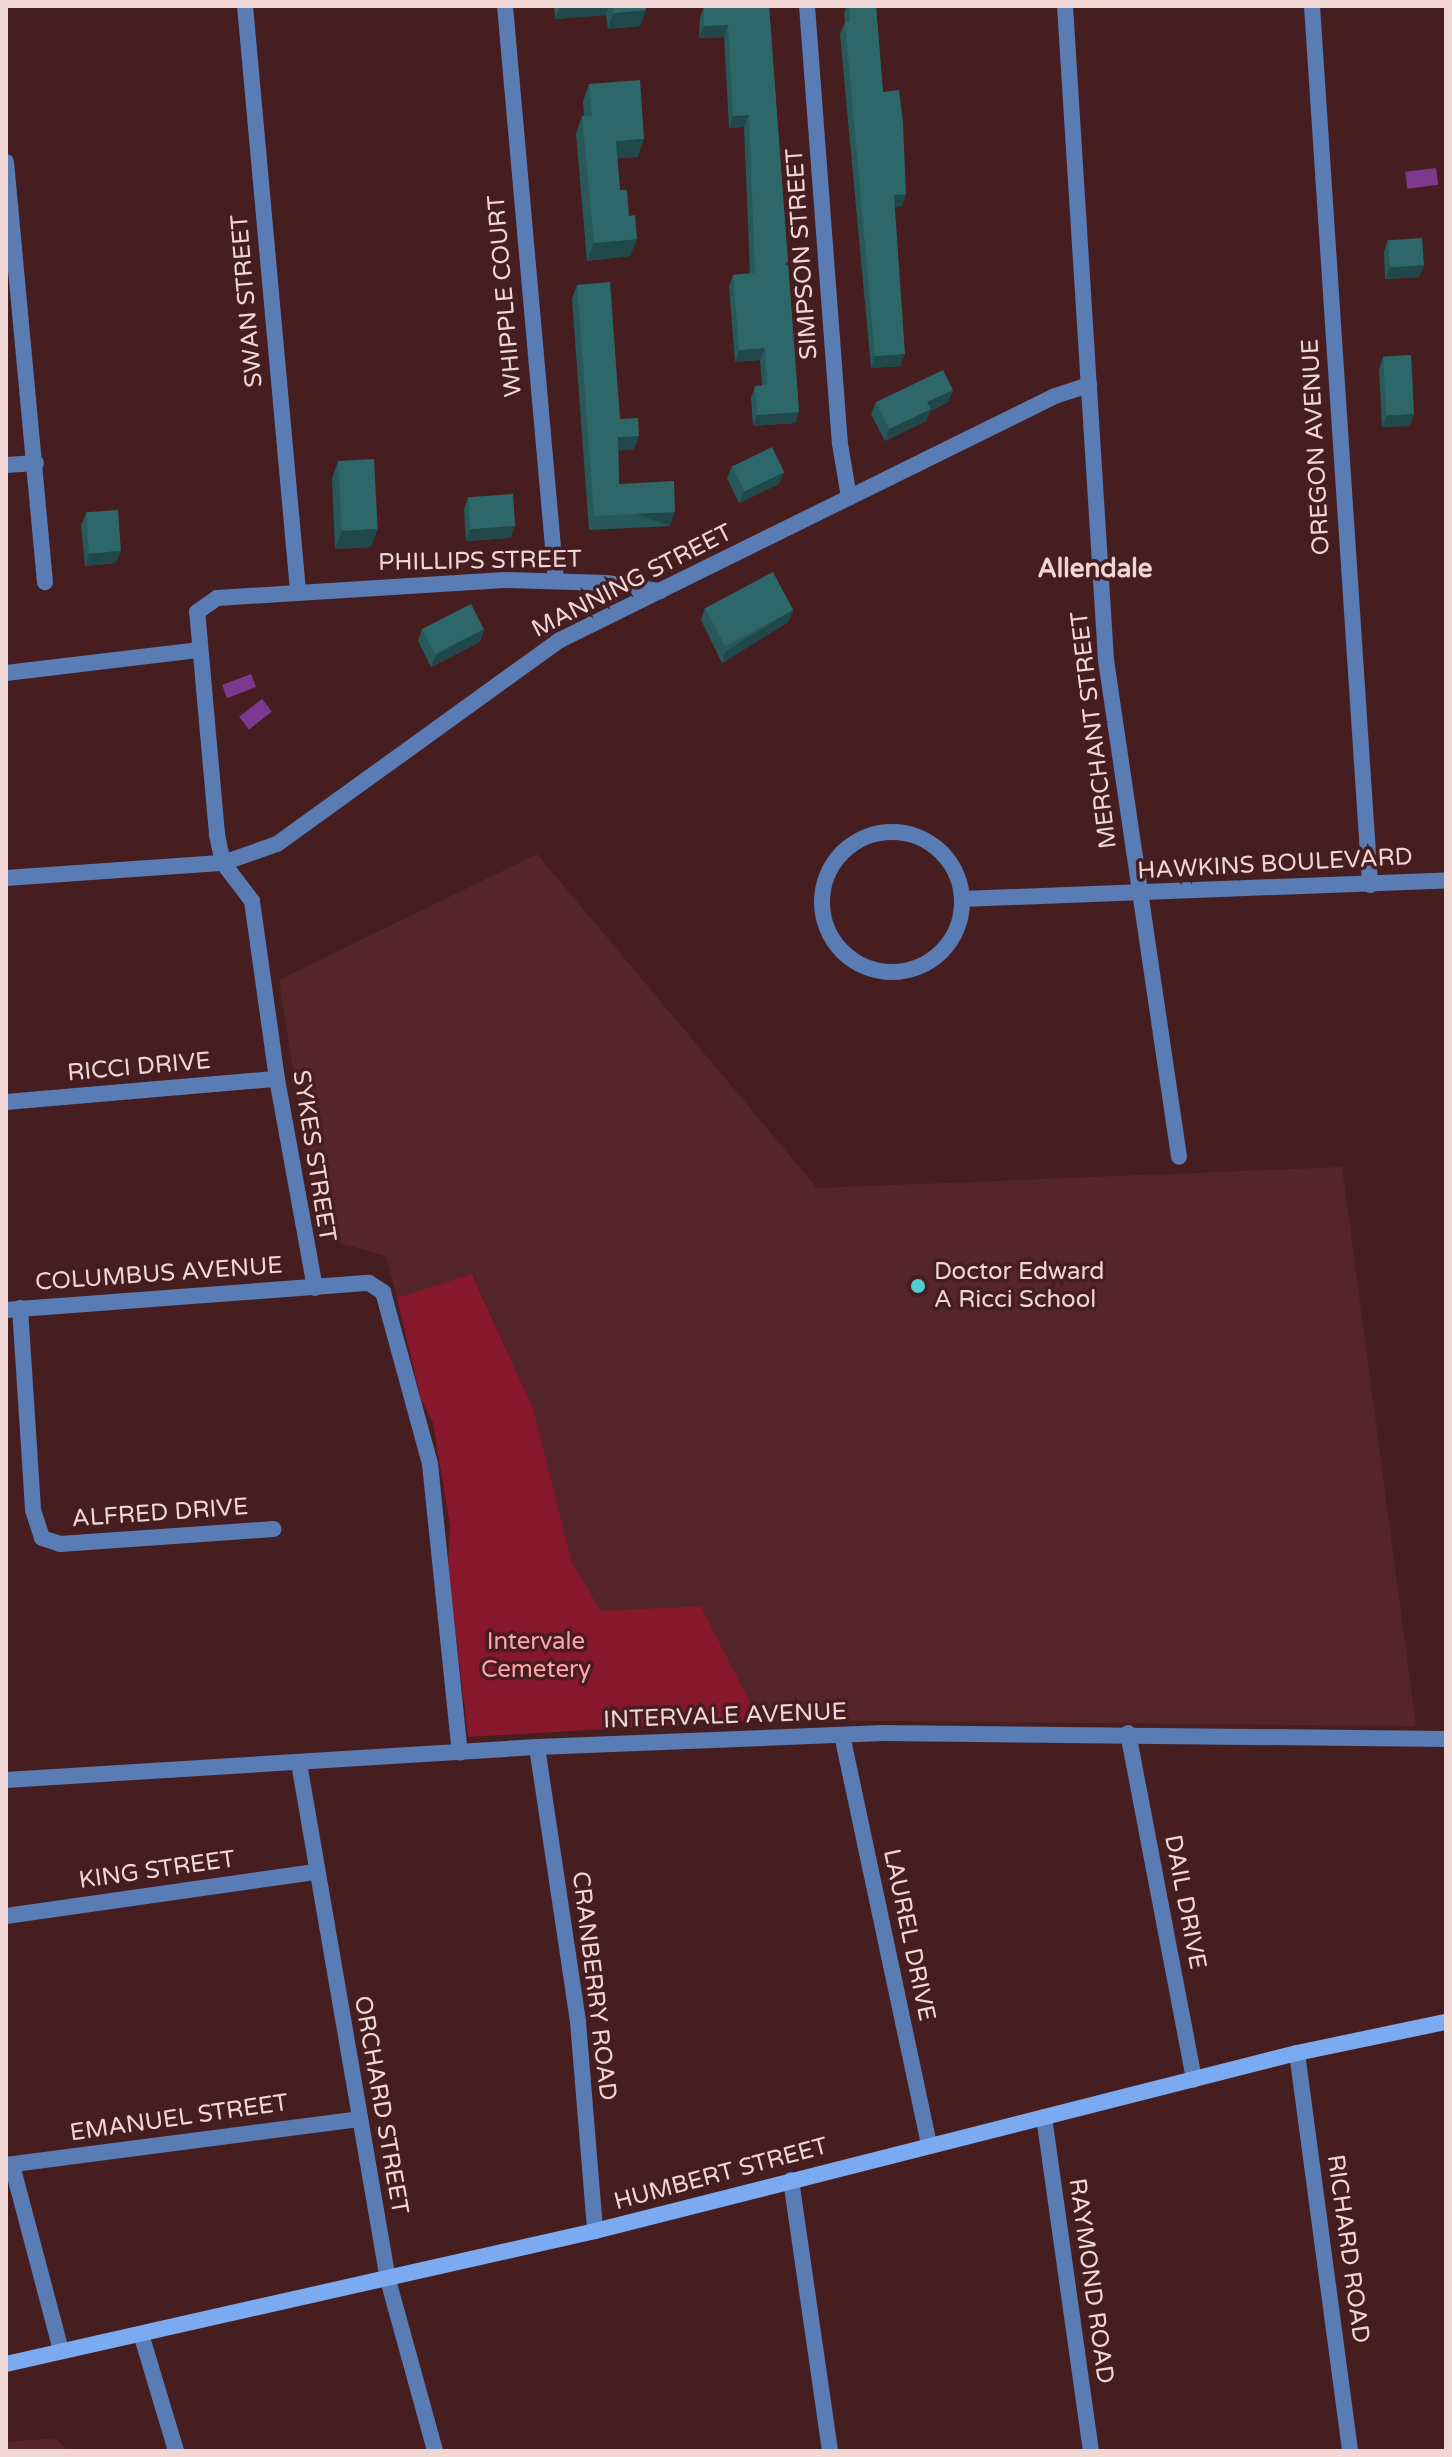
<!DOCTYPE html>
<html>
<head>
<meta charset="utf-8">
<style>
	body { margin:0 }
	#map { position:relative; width:1452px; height:2457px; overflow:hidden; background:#461e20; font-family:"Varela Round",sans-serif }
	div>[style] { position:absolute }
	.built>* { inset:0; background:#542629 }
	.green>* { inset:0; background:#87172a }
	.water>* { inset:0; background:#7d3990; transform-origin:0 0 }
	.street>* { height:16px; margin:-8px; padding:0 8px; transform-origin:8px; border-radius:8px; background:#587cb3 }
	.street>.ring { margin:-8px; padding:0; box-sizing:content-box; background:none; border:16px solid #587cb3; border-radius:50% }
	.secondary>* { height:16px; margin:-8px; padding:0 8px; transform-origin:8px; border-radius:8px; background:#7baaf0 }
	.wall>* { inset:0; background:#27595a }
	.shaded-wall>* { inset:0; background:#20484a; transform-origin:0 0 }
	.building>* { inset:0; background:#2d6769; transform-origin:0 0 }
	.dots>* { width:22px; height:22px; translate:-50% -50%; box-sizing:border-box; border:4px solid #461e20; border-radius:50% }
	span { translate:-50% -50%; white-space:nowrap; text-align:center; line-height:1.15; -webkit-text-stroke:7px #461e20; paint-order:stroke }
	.street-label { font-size:24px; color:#f1d6d6 }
	.poi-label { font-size:24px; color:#f1d6d6 }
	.left { translate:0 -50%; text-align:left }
	.park-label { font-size:24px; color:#fea4a6 }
	.neighbourhood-label { font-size:26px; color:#f1d6d6; font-weight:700 }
	.frame { position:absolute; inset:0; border:8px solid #f1d6d6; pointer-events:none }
</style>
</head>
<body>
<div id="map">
	<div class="built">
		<i style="clip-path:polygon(537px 854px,817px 1188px,1342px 1167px,1416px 1726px,759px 1720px,701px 1606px,601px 1612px,572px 1562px,533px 1408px,473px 1274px,397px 1298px,386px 1256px,319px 1237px,279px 980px)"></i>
		<i style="clip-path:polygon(55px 2438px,68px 2451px,6px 2451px,6px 2442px)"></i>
	</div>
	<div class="green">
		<i style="clip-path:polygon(472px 1274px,533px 1408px,572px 1562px,601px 1611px,701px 1606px,759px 1720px,468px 1737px,448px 1567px,450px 1526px,433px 1423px,421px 1399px,397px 1298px)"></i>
	</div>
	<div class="water">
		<i style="left:1436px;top:168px;width:17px;height:31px;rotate:83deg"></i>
		<i style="left:251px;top:674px;width:14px;height:31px;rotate:69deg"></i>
		<i style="left:262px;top:699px;width:16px;height:29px;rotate:52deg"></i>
	</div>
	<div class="street">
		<i style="left:245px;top:6px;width:587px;rotate:84.82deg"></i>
		<i style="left:505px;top:6px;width:577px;rotate:84.93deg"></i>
		<i style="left:807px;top:6px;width:439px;rotate:85.7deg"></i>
		<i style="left:840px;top:444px;width:54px;rotate:80.4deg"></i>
		<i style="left:1065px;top:6px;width:655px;rotate:86.41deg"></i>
		<i style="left:1106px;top:660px;width:502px;rotate:81.64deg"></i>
		<i style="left:1312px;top:6px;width:881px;rotate:86.22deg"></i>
		<i style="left:6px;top:162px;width:422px;rotate:84.7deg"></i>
		<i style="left:6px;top:465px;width:30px;rotate:-4deg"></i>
		<i style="left:6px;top:673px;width:193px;rotate:-6.8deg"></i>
		<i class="ring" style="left:822px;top:832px;width:124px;height:124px"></i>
		<i style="left:6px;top:878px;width:218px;rotate:-4deg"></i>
		<i style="left:223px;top:863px;width:57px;rotate:-19.4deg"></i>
		<i style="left:277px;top:844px;width:349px;rotate:-35.8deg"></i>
		<i style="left:560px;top:640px;width:552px;rotate:-26.24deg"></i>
		<i style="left:1055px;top:396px;width:36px;rotate:-18deg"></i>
		<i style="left:962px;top:899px;width:484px;rotate:-2.2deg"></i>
		<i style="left:6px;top:1102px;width:272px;rotate:-4.9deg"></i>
		<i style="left:315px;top:1288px;width:212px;rotate:-100.3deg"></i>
		<i style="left:277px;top:1079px;width:180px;rotate:-98deg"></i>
		<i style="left:252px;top:901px;width:48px;rotate:-127.3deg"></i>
		<i style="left:223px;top:863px;width:30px;rotate:-102deg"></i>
		<i style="left:217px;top:834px;width:223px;rotate:-95.1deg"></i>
		<i style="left:197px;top:612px;width:24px;rotate:-35deg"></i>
		<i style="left:217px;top:598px;width:288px;rotate:-3.6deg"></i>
		<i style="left:504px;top:580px;width:103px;rotate:1.7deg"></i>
		<i style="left:607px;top:583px;width:54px;rotate:8.6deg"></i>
		<i style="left:20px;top:1308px;width:202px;rotate:86.3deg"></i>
		<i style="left:33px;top:1510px;width:29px;rotate:72deg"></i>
		<i style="left:42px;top:1538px;width:19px;rotate:18deg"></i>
		<i style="left:60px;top:1544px;width:214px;rotate:-4deg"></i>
		<i style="left:6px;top:1310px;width:364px;rotate:-4.3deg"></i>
		<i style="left:369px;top:1283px;width:17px;rotate:33deg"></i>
		<i style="left:383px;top:1292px;width:178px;rotate:74.7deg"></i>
		<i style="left:430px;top:1464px;width:290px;rotate:84.1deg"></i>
		<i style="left:1128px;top:1733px;width:353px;rotate:79.2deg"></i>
		<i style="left:842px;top:1735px;width:418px;rotate:78deg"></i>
		<i style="left:537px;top:1747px;width:278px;rotate:81.5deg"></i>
		<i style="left:578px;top:2022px;width:210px;rotate:85.3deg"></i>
		<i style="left:299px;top:1763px;width:525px;rotate:80.23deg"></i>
		<i style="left:388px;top:2280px;width:177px;rotate:74.6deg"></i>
		<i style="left:6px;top:1780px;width:532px;rotate:-3.56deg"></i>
		<i style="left:537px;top:1747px;width:346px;rotate:-2.3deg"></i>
		<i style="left:883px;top:1733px;width:563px;rotate:0.61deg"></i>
		<i style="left:6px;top:1916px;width:312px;rotate:-8.1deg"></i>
		<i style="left:1297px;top:2053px;width:402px;rotate:82.4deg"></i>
		<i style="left:1044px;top:2117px;width:337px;rotate:82deg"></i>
		<i style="left:6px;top:2165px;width:356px;rotate:-7.4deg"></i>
		<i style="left:12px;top:2165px;width:192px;rotate:75.2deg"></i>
		<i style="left:791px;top:2180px;width:274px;rotate:81.8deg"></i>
		<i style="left:141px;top:2334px;width:122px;rotate:73.3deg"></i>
	</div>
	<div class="secondary">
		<i style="left:6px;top:2364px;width:604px;rotate:-12.72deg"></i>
		<i style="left:595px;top:2231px;width:724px;rotate:-14.23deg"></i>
		<i style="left:1297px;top:2053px;width:152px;rotate:-11.8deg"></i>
	</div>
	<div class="wall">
		<i style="clip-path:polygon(554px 6px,646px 6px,640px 26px,608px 29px,606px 15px,555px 19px)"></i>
		<i style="clip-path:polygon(704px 6px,769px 6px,799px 412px,795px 423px,753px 426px,751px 398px,755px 386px,762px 386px,760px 360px,735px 362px,729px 287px,733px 275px,750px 273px,744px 127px,729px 128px,724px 37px,699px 38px,700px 18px)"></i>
		<i style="clip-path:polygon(847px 6px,876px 6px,883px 92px,906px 194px,902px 206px,894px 207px,900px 366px,871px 368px,840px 34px,845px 22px,844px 13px)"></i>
		<i style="clip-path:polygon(589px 84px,638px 157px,617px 158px,620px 190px,637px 239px,630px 256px,587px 261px,576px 134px,582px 116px,584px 116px,583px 102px)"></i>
		<i style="clip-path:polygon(1388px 239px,1424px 265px,1419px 277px,1385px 279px,1384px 252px)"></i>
		<i style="clip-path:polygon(577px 285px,620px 419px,639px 436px,633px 450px,618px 450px,619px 484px,670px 526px,589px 530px,572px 299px)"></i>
		<i style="clip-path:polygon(1383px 357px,1410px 426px,1382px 427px,1379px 369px)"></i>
		<i style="clip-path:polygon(953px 390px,948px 402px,930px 411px,926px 421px,885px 441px,871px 414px,876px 402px)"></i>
		<i style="clip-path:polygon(338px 461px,371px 547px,335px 549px,332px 479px)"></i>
		<i style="clip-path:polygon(732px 466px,784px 472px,779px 484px,739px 503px,727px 478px)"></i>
		<i style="clip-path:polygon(468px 497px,511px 538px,466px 541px,464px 509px)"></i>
		<i style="clip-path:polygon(86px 513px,116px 563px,85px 566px,81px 525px)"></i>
		<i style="clip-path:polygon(705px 608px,793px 610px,788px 622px,722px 663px,701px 620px)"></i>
		<i style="clip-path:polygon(422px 629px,484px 629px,480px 642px,431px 667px,418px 641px)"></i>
	</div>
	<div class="shaded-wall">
		<i style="clip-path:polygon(560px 6px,609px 6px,606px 15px,555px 19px)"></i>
		<i style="clip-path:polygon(646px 10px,640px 26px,608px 29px,613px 13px)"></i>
		<i style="clip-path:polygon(728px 25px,724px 37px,699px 38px,704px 26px)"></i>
		<i style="clip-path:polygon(749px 115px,744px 127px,729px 128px,733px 116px)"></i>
		<i style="clip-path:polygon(644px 139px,638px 157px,609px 159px,616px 141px)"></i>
		<i style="clip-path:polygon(906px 194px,902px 206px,889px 207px,894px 195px)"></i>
		<i style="clip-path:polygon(637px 239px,630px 256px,587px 261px,594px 243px)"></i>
		<i style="clip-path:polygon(1424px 265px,1419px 277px,1385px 279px,1390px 267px)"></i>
		<i style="clip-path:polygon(765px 348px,760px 360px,735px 362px,739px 350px)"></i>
		<i style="clip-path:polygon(905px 354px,900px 366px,871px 368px,875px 356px)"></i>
		<i style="clip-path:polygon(953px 390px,948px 402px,930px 411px,926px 421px,885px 441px,889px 429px,927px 402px)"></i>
		<i style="clip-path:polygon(799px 412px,795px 423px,753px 426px,757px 415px)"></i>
		<i style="clip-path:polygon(1414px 414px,1410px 426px,1382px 427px,1387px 415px)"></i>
		<i style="clip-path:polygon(639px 436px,633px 450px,613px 451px,618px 437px)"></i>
		<i style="clip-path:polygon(784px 472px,779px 484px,739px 503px,744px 491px)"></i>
		<i style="left:675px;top:512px;width:15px;height:81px;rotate:110deg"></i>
		<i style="clip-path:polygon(515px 526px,511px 538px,466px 541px,470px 529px)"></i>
		<i style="clip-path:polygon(378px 529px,371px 547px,335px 549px,342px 531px)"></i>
		<i style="clip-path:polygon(121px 551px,116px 563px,85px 566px,89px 554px)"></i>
		<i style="clip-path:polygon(793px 610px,788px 622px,722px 663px,726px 651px)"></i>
		<i style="clip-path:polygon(484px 629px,480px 642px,431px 667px,436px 655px)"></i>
	</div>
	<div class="building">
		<i style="clip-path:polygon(613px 6px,646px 6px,646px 10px,613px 13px)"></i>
		<i style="clip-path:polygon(704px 6px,769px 6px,799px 412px,757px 415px,755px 386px,767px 385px,765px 348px,739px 350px,733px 275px,755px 273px,749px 115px,733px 116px,728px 25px,704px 26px)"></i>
		<i style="clip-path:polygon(849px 6px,876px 6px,883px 92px,899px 90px,903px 122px,906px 194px,894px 195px,905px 354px,875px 356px,845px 22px,850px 22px)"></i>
		<i style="clip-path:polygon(640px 80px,644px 139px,616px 141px,620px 190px,627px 190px,629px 216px,635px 215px,637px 239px,594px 243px,582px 116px,592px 116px,589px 84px)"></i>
		<i style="left:1422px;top:238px;width:27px;height:34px;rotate:86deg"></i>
		<i style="clip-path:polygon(610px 282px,620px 419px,638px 418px,639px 436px,618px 437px,619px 484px,674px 481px,675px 512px,594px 516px,577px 285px)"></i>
		<i style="left:1411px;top:355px;width:59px;height:28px;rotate:87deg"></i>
		<i style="clip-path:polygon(943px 370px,953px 390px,927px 402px,931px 409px,889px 429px,876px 402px)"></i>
		<i style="left:772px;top:447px;width:28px;height:44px;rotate:64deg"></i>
		<i style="left:374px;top:459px;width:70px;height:36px;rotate:87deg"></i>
		<i style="left:513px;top:494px;width:32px;height:45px;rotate:86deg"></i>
		<i style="left:118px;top:510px;width:41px;height:32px;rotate:86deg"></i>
		<i style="left:773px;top:572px;width:43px;height:77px;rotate:62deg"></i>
		<i style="left:471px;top:604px;width:28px;height:55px;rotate:63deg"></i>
	</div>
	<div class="dots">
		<i style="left:918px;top:1286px;background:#52ccd0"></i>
	</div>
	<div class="street-label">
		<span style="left:802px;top:254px;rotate:-94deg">SIMPSON STREET</span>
		<span style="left:505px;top:296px;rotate:-95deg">WHIPPLE COURT</span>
		<span style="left:247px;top:301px;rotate:-95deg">SWAN STREET</span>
		<span style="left:1316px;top:447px;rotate:-93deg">OREGON AVENUE</span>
		<span style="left:480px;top:561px;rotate:-1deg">PHILLIPS STREET</span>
		<span style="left:632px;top:581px;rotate:-27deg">MANNING STREET</span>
		<span style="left:1094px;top:730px;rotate:-97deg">MERCHANT STREET</span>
		<span style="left:1275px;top:864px;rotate:-3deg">HAWKINS BOULEVARD</span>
		<span style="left:139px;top:1067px;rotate:-5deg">RICCI DRIVE</span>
		<span style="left:314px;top:1156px;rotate:81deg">SYKES STREET</span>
		<span style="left:159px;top:1274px;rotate:-4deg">COLUMBUS AVENUE</span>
		<span style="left:160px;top:1513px;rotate:-4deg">ALFRED DRIVE</span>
		<span style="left:725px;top:1716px;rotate:-2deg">INTERVALE AVENUE</span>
		<span style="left:157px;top:1870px;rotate:-8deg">KING STREET</span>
		<span style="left:1185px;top:1902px;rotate:79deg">DAIL DRIVE</span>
		<span style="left:909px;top:1935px;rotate:78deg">LAUREL DRIVE</span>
		<span style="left:594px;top:1986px;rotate:83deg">CRANBERRY ROAD</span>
		<span style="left:381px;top:2105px;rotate:80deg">ORCHARD STREET</span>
		<span style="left:179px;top:2118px;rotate:-8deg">EMANUEL STREET</span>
		<span style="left:721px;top:2174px;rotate:-15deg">HUMBERT STREET</span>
		<span style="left:1348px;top:2249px;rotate:82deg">RICHARD ROAD</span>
		<span style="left:1091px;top:2281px;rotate:82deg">RAYMOND ROAD</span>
	</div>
	<div class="poi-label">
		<span class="left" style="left:934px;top:1286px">Doctor Edward<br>A Ricci School</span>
	</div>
	<div class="park-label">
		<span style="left:536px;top:1656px">Intervale<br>Cemetery</span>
	</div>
	<div class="neighbourhood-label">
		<span style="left:1095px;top:569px">Allendale</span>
	</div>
	<div class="frame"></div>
</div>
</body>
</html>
